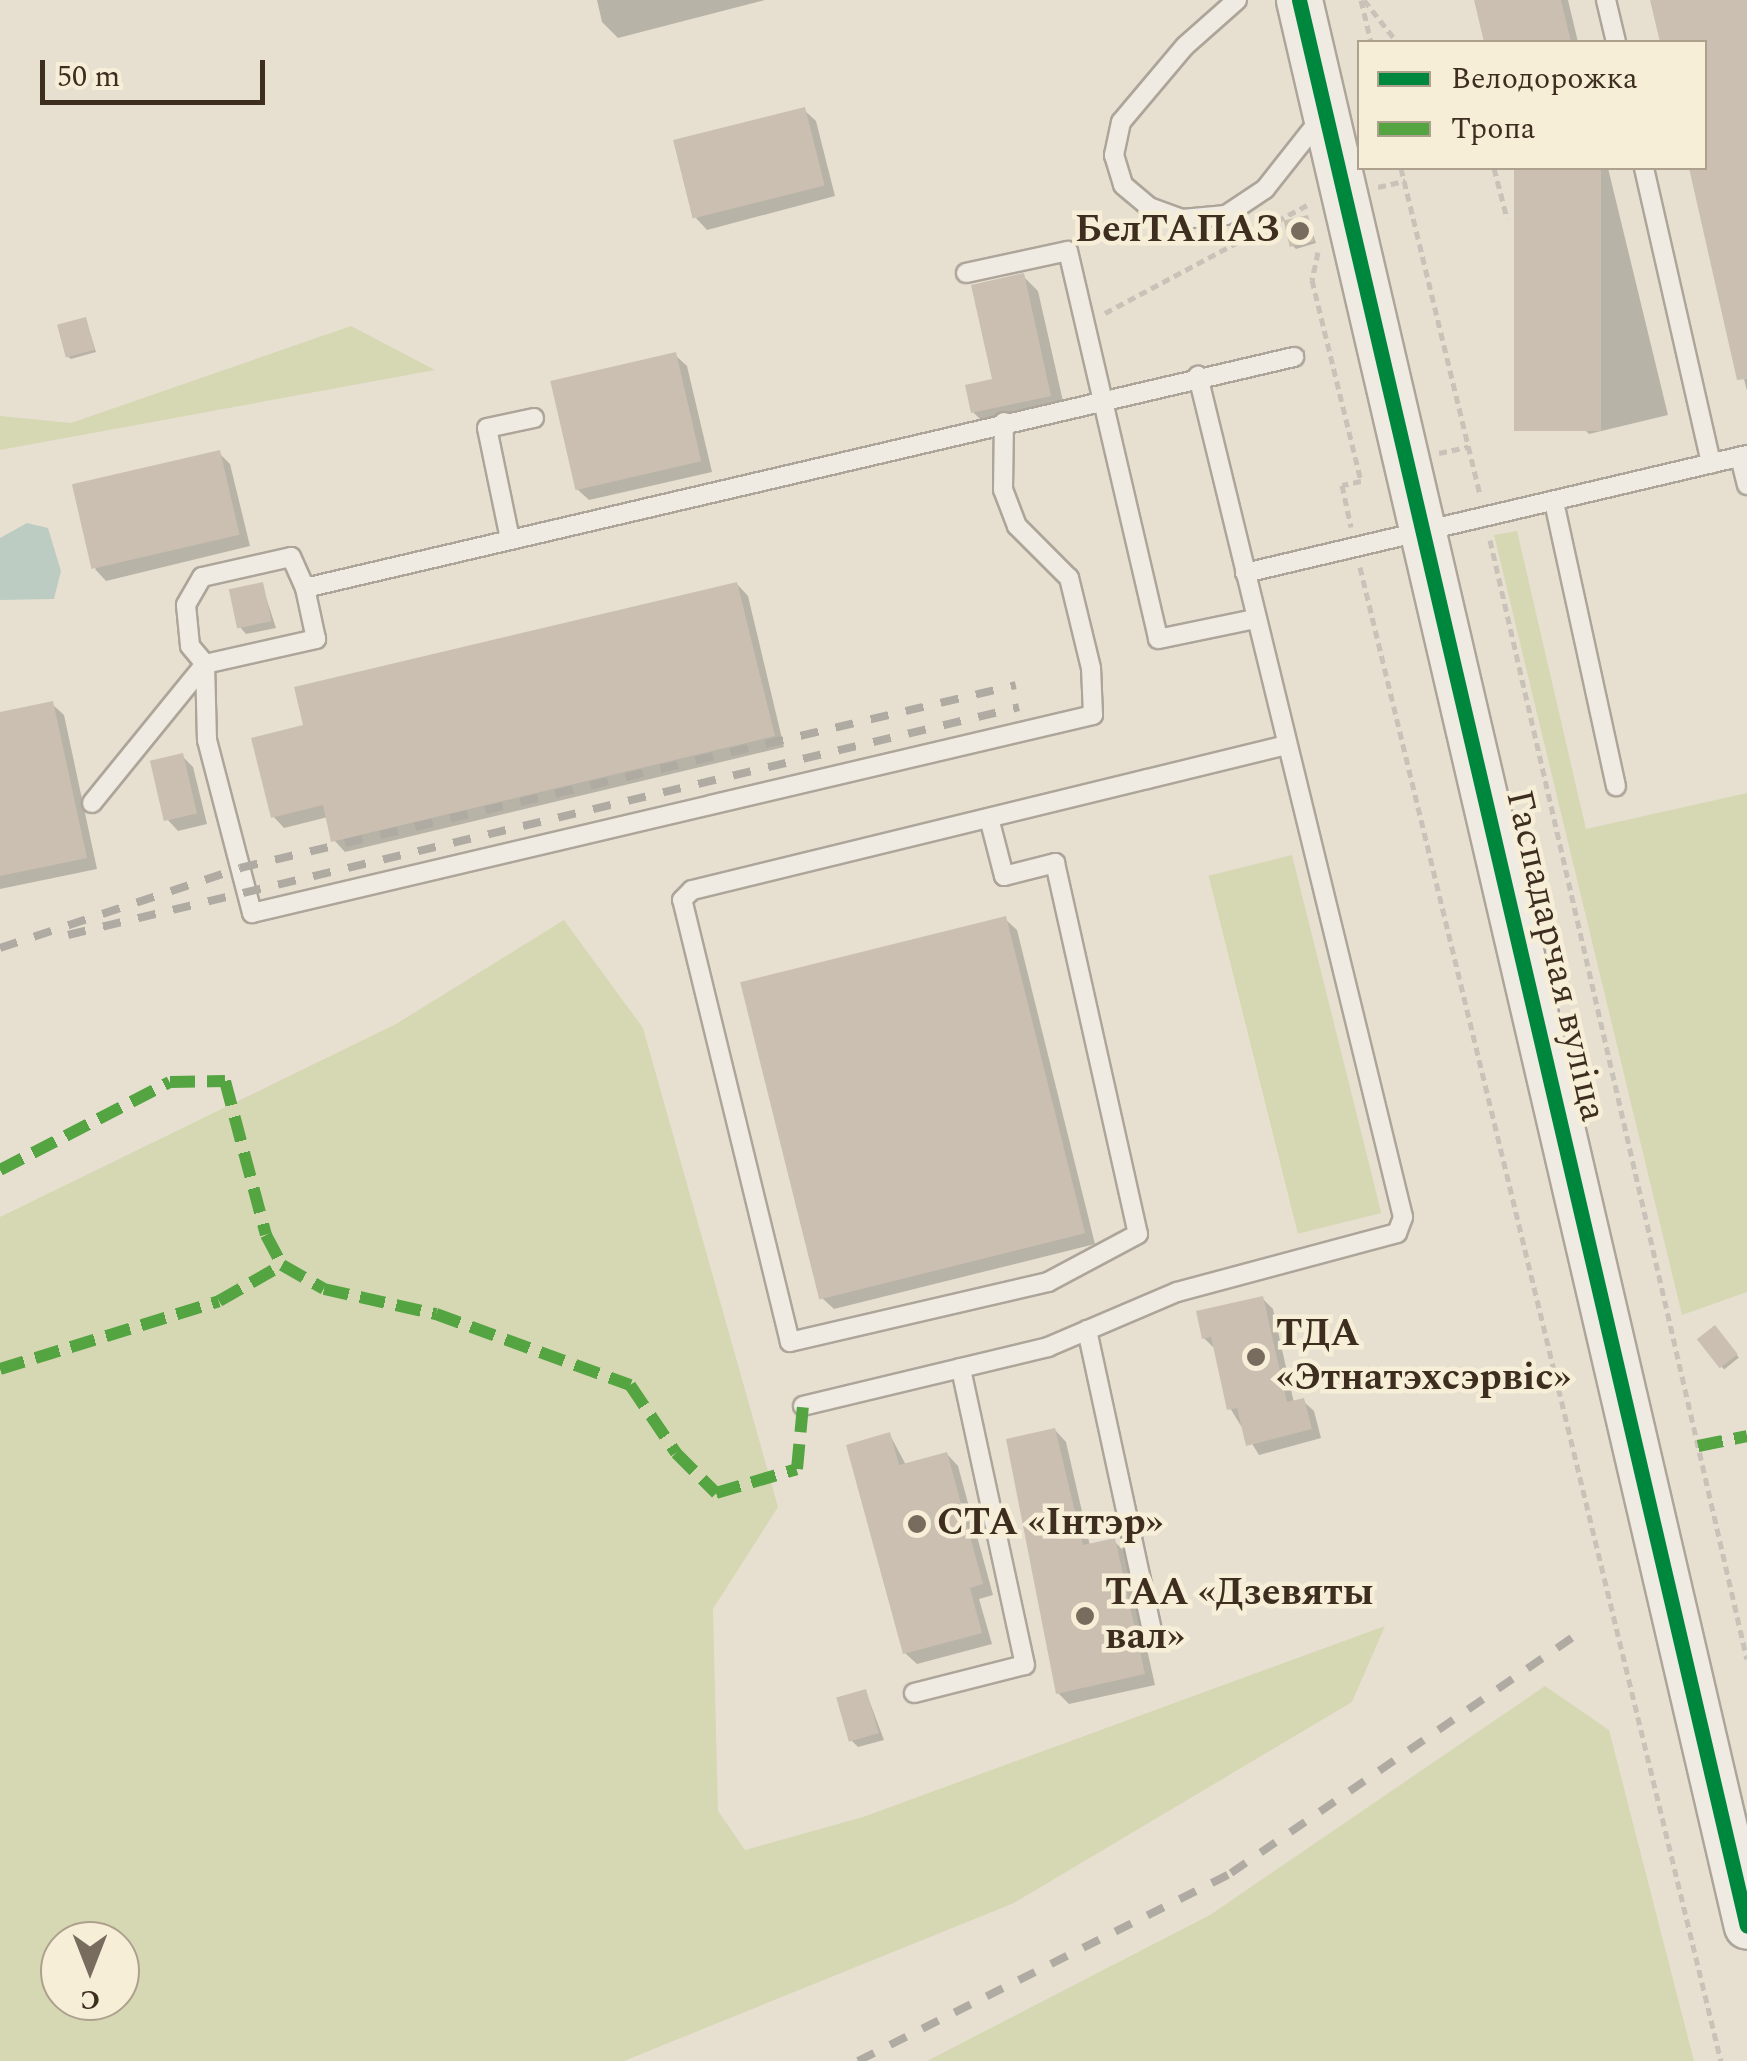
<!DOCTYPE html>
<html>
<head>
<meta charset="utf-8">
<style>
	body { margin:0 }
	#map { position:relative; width:1747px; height:2061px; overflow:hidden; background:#e7e0d1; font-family:Spectral,serif }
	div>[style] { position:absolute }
	.green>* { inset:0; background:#d6d7b3; transform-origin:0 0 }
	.water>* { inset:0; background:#bcccc2 }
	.shadow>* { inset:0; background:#0003; transform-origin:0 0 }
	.building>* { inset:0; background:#cbbfb2; transform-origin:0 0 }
	.path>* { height:5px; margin-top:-2.5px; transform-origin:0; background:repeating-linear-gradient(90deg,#c8c2b9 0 8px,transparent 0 13px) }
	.roads { filter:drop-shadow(2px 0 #ada599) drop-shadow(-2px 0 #ada599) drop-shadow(0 2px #ada599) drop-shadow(0 -2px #ada599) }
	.service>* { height:18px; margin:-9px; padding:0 9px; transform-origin:9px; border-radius:9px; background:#efebe3 }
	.tertiary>* { height:45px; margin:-22.5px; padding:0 22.5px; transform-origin:22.5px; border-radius:22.5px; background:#efebe3 }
	.rail>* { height:8px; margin-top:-4px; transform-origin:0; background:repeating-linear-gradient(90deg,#afaaa2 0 18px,transparent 0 36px) }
	.quiet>* { height:12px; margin-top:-6px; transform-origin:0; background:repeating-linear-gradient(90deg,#54a441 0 25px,transparent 0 37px) }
	.cycleway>* { height:15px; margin:-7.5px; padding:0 7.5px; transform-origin:7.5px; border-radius:7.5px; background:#00873e }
	.dots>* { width:28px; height:28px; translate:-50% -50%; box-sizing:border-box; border:5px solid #f7eed8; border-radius:50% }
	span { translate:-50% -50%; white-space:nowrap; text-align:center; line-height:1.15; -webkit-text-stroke:9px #f7eed8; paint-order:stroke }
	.poi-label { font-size:38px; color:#3d2e20; font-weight:700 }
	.right { translate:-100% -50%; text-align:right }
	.left { translate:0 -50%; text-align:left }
	.street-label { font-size:38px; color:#3d2e20 }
	.legend { position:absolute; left:1357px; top:40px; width:350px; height:130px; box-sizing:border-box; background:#f7eed8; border:2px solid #ada18e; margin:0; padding:12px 18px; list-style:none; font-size:30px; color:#3d2e20 }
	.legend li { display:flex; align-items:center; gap:20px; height:50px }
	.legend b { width:50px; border:2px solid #ada18e }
	.north { position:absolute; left:40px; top:1921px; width:100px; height:100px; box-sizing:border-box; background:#f7eed8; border:2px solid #ada18e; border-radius:50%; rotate:180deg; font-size:28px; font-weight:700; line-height:40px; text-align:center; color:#3d2e20 }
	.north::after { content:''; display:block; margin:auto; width:35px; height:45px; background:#786c5e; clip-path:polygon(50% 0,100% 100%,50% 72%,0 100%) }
	.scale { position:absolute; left:40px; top:60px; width:225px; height:45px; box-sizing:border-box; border:5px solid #3d2e20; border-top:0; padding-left:12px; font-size:30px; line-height:35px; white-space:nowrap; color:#3d2e20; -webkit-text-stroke:8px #f7eed8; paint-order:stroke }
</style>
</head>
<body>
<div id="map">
	<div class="green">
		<i style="clip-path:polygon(351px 326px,435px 370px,0 450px,0 416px,71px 423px)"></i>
		<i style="clip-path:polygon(1517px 531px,1586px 829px,1747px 793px,1747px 1292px,1682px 1315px,1494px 535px)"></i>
		<i style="left:1292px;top:855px;width:369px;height:86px;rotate:76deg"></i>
		<i style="clip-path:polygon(evenodd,564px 920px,643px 1028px,778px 1507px,713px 1609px,718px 1811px,745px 1850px,863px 1817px,1385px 1626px,1352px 1702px,1014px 1903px,624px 2061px,0 2061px,0 1217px,396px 1024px,564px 920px,120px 1941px,120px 2001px,60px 2001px,60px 1941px,120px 1941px)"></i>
		<i style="clip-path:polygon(1545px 1686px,1609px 1730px,1694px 2061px,927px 2061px,1210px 1915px)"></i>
	</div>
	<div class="water">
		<i style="clip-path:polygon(27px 523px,48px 528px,61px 571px,54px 599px,0 600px,0 538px)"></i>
	</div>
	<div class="shadow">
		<i style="clip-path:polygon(597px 0,765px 0,618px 38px,602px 22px)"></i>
		<i style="clip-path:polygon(1476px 0,1568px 0,1578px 42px,1487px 42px)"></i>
		<i style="clip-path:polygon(1653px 0,1747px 0,1747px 391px,1691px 168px,1704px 168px,1704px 42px,1663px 42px)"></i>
		<i style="clip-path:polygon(804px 110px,816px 121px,835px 196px,707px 230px,696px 218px)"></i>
		<i style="clip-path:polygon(1517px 168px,1608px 168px,1668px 415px,1589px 434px,1578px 423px)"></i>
		<i style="clip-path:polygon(1307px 217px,1316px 243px,1296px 249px,1293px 246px)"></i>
		<i style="clip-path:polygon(1023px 276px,1038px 291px,1065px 410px,988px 427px,973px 412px,995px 381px)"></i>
		<i style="clip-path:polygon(86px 320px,96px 352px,71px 359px,68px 357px)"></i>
		<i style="clip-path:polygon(675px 355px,687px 366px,712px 472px,589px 500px,577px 489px)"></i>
		<i style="clip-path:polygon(219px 453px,230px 464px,250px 546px,106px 581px,95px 569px)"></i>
		<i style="clip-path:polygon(737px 584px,748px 596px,784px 747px,345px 852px,334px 840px,328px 817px,284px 828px,273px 816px,306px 727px)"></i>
		<i style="clip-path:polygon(262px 585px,276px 628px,246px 634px,239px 626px)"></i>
		<i style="clip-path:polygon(52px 704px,64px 715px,97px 869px,0 889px,0 715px)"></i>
		<i style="clip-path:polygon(182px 756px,193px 767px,207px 824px,178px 831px,167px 819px)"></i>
		<i style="clip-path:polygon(1005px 919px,1017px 930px,1095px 1244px,834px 1309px,822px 1298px)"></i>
		<i style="clip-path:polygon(1263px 1299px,1273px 1309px,1294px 1403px,1303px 1401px,1314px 1411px,1321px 1438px,1259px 1455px,1230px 1408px,1214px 1348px,1204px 1338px)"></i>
		<i style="left:1715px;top:1328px;width:38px;height:19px;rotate:51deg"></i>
		<i style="clip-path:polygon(1055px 1430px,1066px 1442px,1090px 1546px,1114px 1541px,1125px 1552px,1155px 1685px,1069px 1704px,1058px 1693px)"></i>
		<i style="clip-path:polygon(890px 1435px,906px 1465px,947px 1454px,958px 1466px,993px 1595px,979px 1599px,992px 1644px,917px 1664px,905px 1653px)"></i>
		<i style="clip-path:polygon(866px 1692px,884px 1740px,858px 1747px,851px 1740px)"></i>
	</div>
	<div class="building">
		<i style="clip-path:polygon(1474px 0,1561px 0,1571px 42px,1484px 42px)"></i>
		<i style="clip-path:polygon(1650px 0,1747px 0,1747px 379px,1737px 380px,1689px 168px,1704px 168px,1704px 42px,1660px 42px)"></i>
		<i style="left:805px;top:107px;width:81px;height:136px;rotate:76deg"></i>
		<i style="left:1514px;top:168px;width:87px;height:263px"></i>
		<i style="left:1308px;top:215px;width:27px;height:25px;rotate:77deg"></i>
		<i style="clip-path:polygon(1024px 273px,1051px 396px,971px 413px,965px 385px,992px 379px,971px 285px)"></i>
		<i style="left:86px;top:317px;width:34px;height:30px;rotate:75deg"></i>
		<i style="left:676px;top:352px;width:112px;height:129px;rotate:77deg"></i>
		<i style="left:220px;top:450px;width:87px;height:152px;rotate:77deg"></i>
		<i style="left:263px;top:582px;width:40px;height:35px;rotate:78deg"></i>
		<i style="clip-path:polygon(737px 582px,775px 736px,331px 842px,323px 805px,271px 818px,251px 738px,303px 725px,294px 687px)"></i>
		<i style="clip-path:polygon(53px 701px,87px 858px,0 876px,0 712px)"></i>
		<i style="left:183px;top:753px;width:62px;height:34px;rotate:77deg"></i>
		<i style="left:1006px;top:916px;width:327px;height:274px;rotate:76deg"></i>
		<i style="clip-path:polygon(1263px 1296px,1287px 1402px,1304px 1398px,1312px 1429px,1246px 1446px,1237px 1408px,1227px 1410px,1211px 1337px,1202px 1339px,1196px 1311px)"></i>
		<i style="left:1715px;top:1325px;width:37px;height:23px;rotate:52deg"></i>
		<i style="clip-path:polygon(1055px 1428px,1083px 1545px,1115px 1538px,1145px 1674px,1056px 1694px,1006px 1439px)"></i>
		<i style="clip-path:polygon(890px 1432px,899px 1465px,947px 1452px,983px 1584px,970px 1588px,982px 1633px,903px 1654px,846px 1445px)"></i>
		<i style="left:866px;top:1689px;width:46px;height:31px;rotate:74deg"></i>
	</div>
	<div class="path">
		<i style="left:1361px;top:0;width:43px;rotate:76.6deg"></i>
		<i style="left:1364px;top:0;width:53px;rotate:51.8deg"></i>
		<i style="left:1401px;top:168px;width:336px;rotate:76.4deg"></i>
		<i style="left:1494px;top:168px;width:52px;rotate:75.4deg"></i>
		<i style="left:1378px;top:187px;width:28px;rotate:-13deg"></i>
		<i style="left:1318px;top:252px;width:29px;rotate:102deg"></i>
		<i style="left:1312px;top:280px;width:207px;rotate:76.3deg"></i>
		<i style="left:1361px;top:481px;width:19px;rotate:168deg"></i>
		<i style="left:1342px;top:485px;width:43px;rotate:77.9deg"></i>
		<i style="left:1105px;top:313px;width:234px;rotate:-28.1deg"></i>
		<i style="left:1439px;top:453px;width:30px;rotate:-12deg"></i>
		<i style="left:1490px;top:540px;width:1148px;rotate:77.07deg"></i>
		<i style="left:1360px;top:567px;width:1537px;rotate:76.42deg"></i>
	</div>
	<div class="roads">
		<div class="service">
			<i style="left:1237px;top:0;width:69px;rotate:138.5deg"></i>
			<i style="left:1185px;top:46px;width:99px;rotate:130.1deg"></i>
			<i style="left:1121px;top:122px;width:34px;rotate:102deg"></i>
			<i style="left:1114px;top:155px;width:31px;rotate:73deg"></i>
			<i style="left:1123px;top:185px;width:34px;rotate:40deg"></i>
			<i style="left:1149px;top:207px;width:35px;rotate:20deg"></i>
			<i style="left:1182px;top:219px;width:44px;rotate:-5.2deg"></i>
			<i style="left:1226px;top:215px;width:47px;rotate:-33.7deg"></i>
			<i style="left:1265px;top:189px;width:90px;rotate:-51.7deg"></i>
			<i style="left:1606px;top:0;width:43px;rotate:76.6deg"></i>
			<i style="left:1644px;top:168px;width:303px;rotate:77.2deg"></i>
			<i style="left:966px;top:273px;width:104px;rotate:-12.2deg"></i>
			<i style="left:1068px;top:251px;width:398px;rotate:76.9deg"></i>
			<i style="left:1158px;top:639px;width:99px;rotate:-11.7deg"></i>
			<i style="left:1740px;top:457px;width:29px;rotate:76deg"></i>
			<i style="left:1554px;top:502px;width:291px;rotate:77.7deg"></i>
			<i style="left:510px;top:539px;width:113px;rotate:-101.7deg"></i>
			<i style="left:487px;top:428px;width:48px;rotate:-12deg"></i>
			<i style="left:1245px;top:573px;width:516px;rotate:-13.23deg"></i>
			<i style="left:305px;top:588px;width:34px;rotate:-114deg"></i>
			<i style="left:291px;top:557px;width:91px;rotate:167.3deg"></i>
			<i style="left:202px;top:577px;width:32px;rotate:120deg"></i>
			<i style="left:186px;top:605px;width:41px;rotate:84.4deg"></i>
			<i style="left:190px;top:646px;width:23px;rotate:50deg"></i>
			<i style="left:205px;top:664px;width:76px;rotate:88.5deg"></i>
			<i style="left:207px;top:740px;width:179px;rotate:75.4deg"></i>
			<i style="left:252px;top:913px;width:864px;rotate:-13.25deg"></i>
			<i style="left:1093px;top:715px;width:47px;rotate:-92.4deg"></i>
			<i style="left:1091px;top:668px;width:93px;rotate:-103.7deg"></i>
			<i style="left:1069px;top:578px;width:74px;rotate:-135deg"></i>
			<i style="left:1017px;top:526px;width:39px;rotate:-111deg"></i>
			<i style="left:1003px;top:490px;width:68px;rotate:-89.2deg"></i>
			<i style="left:92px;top:803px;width:179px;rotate:-50.9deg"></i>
			<i style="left:205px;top:664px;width:114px;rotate:-12.7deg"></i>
			<i style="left:316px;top:639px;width:52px;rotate:-102.2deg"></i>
			<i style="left:305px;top:588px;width:1016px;rotate:-13.15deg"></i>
			<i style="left:989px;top:818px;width:60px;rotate:75.5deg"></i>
			<i style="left:1004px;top:876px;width:53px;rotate:-14.3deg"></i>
			<i style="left:1055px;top:863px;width:380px;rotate:77.4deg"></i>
			<i style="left:1138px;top:1234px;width:102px;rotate:151.9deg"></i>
			<i style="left:1048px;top:1282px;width:265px;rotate:166.9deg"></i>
			<i style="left:790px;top:1342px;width:455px;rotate:-103.7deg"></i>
			<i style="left:682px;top:900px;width:14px;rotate:-45deg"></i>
			<i style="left:692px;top:890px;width:468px;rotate:-13.7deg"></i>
			<i style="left:1147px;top:779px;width:143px;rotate:-13.7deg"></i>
			<i style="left:1087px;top:1330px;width:313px;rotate:77.8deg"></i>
			<i style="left:803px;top:1406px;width:252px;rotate:-13.5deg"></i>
			<i style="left:1048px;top:1347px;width:140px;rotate:-23.1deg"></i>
			<i style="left:1177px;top:1292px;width:228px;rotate:-15deg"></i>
			<i style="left:1397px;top:1233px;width:17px;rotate:-69deg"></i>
			<i style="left:1403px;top:1217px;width:866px;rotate:-103.7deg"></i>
			<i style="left:914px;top:1693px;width:114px;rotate:-14.2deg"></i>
			<i style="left:1025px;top:1665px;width:304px;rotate:-102.2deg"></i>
		</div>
		<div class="tertiary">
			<i style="left:1299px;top:0;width:1977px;rotate:76.91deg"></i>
		</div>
	</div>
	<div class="rail">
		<i style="left:68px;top:935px;width:978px;rotate:-13.48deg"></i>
		<i style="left:0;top:948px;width:253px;rotate:-18.4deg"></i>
		<i style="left:240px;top:868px;width:797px;rotate:-13.27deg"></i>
		<i style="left:858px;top:2061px;width:418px;rotate:-26.7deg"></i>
		<i style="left:1231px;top:1873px;width:424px;rotate:-34.6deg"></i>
	</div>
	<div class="quiet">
		<i style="left:0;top:1170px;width:191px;rotate:-27.4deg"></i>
		<i style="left:170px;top:1082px;width:55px;rotate:-1deg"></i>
		<i style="left:225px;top:1081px;width:159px;rotate:75.1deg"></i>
		<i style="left:266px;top:1235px;width:34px;rotate:62deg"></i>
		<i style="left:282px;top:1265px;width:48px;rotate:29.7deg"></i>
		<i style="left:324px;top:1289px;width:115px;rotate:12.6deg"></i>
		<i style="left:436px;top:1314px;width:207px;rotate:20.1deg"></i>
		<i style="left:630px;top:1385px;width:82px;rotate:55.9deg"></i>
		<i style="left:676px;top:1453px;width:57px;rotate:45deg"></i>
		<i style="left:716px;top:1493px;width:84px;rotate:-16.5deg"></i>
		<i style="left:797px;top:1469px;width:63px;rotate:-84.6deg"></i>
		<i style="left:0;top:1369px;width:229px;rotate:-17.2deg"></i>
		<i style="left:219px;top:1301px;width:73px;rotate:-29.7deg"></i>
		<i style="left:1698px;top:1446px;width:50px;rotate:-11.5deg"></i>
	</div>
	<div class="cycleway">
		<i style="left:1299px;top:0;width:1977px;rotate:76.91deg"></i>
	</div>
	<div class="dots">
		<i style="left:1300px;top:231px;background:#786c5e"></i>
		<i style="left:1256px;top:1357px;background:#786c5e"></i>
		<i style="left:917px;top:1524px;background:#786c5e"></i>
		<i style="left:1085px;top:1616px;background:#786c5e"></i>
	</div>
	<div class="poi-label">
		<span class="right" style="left:1280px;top:231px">БелТАПАЗ</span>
		<span class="left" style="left:1276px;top:1357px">ТДА<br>«Этнатэхсэрвіс»</span>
		<span class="left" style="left:937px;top:1524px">СТА «Інтэр»</span>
		<span class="left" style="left:1105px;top:1616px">ТАА «Дзевяты<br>вал»</span>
	</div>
	<div class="street-label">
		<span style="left:1555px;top:956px;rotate:77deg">Гаспадарчая вуліца</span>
	</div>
	<ul class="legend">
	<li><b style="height:12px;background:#00873e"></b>Велодорожка</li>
	<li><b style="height:12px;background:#54a441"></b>Тропа</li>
	</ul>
	<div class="north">С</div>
	<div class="scale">50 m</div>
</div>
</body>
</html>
